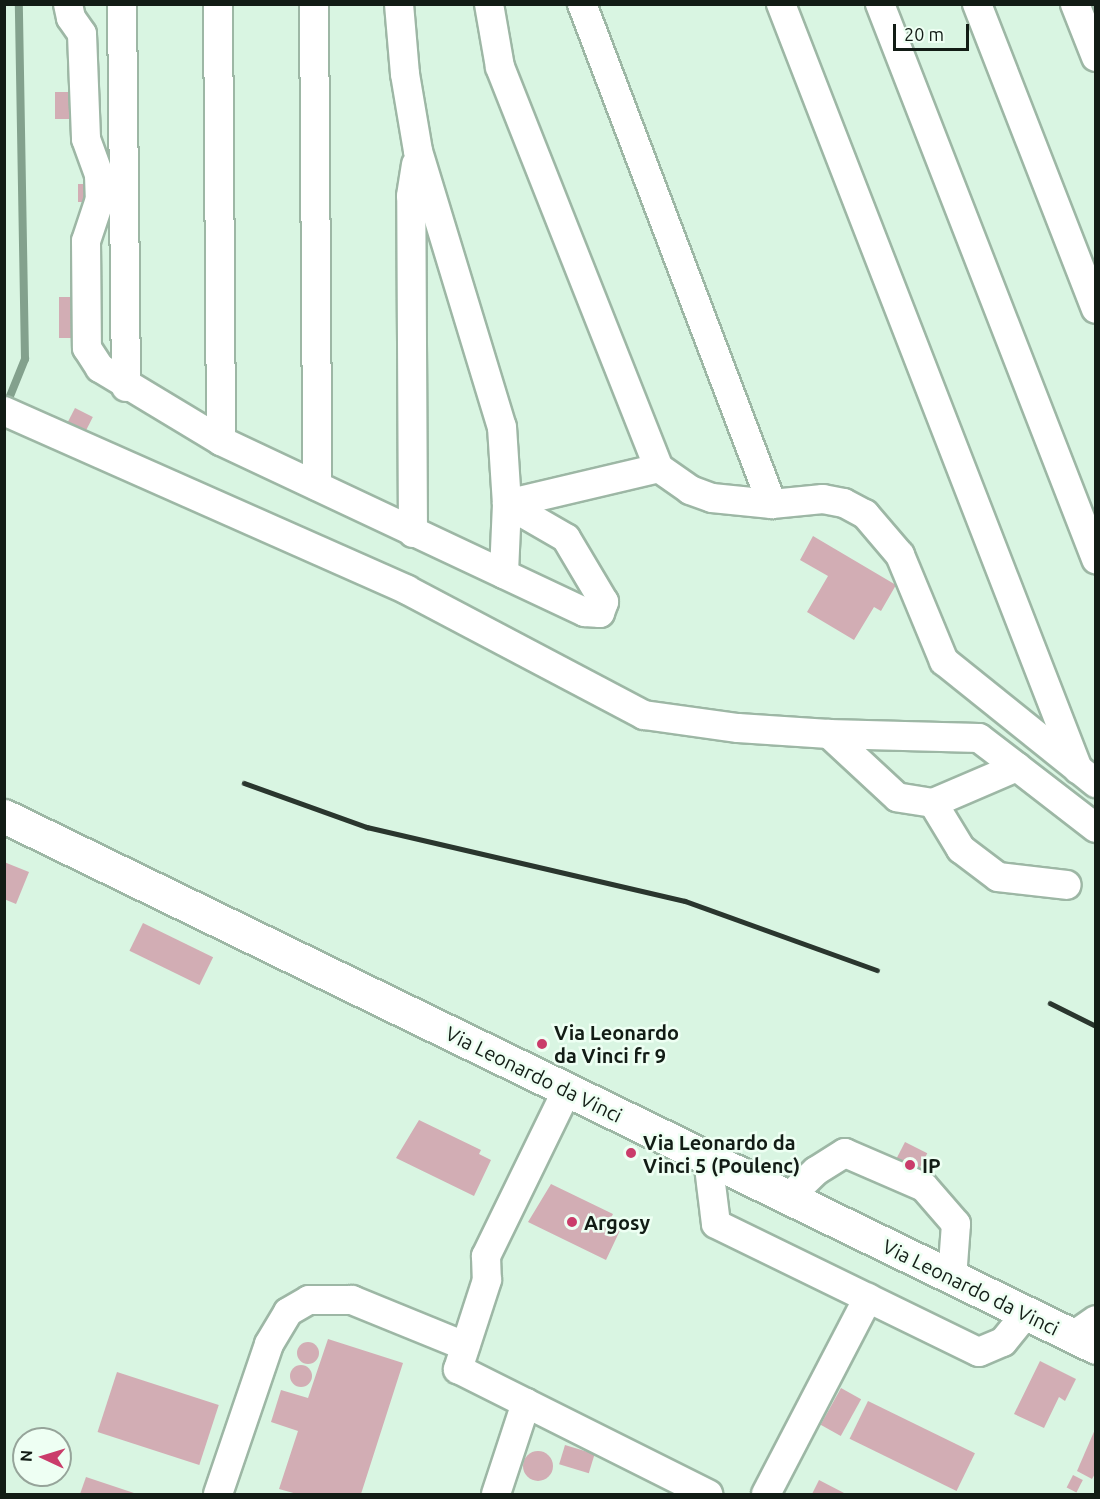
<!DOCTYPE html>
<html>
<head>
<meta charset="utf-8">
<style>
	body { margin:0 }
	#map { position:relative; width:1100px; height:1499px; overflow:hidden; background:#d9f5e2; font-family:Ubuntu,sans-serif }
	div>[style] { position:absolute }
	.stream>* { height:8px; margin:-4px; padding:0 4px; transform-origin:4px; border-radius:4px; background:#83a18d }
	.building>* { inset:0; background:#d2adb4; transform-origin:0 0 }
	.round { border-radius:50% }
	.roads { filter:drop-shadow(2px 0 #9db7a5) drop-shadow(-2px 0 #9db7a5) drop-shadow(0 2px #9db7a5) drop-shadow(0 -2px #9db7a5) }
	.minor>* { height:28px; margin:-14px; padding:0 14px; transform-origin:14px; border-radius:14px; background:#fff }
	.major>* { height:33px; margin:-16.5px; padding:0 16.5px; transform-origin:16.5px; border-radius:16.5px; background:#fff }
	.rail>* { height:4.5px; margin:-2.25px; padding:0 2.25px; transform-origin:2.25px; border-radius:2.25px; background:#2a362e }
	.dots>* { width:16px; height:16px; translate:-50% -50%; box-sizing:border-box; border:3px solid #eefff3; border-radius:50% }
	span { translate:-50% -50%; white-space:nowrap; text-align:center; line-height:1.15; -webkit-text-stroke:5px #eefff3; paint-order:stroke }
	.poi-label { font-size:20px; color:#121c15; font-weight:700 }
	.left { translate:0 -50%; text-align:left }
	.street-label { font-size:20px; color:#121c15 }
	.frame { position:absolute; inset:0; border:6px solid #121c15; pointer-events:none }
	.north { position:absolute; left:12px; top:1427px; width:60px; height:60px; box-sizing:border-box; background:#eefff3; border:2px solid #96a49a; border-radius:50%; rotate:274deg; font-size:16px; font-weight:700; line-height:24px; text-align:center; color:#121c15 }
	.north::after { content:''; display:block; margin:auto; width:21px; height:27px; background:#ca3c6a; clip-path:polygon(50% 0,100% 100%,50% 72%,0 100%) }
	.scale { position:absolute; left:893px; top:24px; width:76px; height:27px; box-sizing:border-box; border:3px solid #121c15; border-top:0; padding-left:8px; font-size:18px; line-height:21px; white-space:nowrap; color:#121c15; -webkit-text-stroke:4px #eefff3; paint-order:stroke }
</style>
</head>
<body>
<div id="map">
	<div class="stream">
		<i style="left:6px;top:406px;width:51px;rotate:-68deg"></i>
		<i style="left:25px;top:359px;width:355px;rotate:-91deg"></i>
	</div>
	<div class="building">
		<i style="left:55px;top:92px;width:14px;height:27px"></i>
		<i style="left:78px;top:184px;width:9px;height:18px"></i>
		<i style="left:74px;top:297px;width:41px;height:15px;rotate:90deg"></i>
		<i style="left:75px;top:408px;width:20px;height:20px;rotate:27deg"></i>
		<i style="clip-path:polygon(813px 536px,896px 585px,881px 611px,874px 607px,854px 640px,807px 612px,828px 576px,800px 560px)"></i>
		<i style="clip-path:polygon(4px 862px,29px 872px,16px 904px,4px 899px)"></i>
		<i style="left:143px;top:923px;width:78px;height:31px;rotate:26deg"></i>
		<i style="clip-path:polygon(419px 1120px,481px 1150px,479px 1154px,491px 1160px,474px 1196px,396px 1158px)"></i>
		<i style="left:905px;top:1142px;width:25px;height:20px;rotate:27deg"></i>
		<i style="clip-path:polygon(551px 1184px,613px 1214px,611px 1218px,623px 1224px,606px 1260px,528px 1222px)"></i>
		<i style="clip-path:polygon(328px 1339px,403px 1363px,361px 1494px,297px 1494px,279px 1489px,298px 1431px,271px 1422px,281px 1390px,308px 1398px)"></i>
		<i class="round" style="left:297px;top:1342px;width:22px;height:22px"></i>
		<i style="clip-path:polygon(1040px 1361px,1076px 1379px,1065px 1401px,1059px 1397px,1044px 1428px,1014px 1414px)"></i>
		<i class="round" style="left:290px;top:1365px;width:22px;height:22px"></i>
		<i style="left:117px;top:1372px;width:107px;height:63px;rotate:18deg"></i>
		<i style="left:841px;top:1388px;width:23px;height:42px;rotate:29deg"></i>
		<i style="left:868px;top:1401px;width:119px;height:42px;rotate:26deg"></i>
		<i style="clip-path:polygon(1096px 1427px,1096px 1472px,1092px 1479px,1077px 1471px)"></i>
		<i style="left:565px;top:1445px;width:31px;height:20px;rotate:17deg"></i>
		<i class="round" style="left:523px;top:1451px;width:30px;height:30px"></i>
		<i style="left:1073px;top:1475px;width:11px;height:14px;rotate:27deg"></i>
		<i style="clip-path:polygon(86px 1477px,137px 1494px,80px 1494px)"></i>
		<i style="clip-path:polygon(819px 1480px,846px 1494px,812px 1494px)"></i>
	</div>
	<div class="roads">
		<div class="minor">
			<i style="left:68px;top:4px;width:14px;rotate:78deg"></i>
			<i style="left:71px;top:18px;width:19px;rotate:55deg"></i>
			<i style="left:82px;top:34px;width:105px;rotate:87.8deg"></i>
			<i style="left:86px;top:139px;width:38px;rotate:70deg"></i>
			<i style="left:99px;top:175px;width:24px;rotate:88deg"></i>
			<i style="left:100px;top:199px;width:44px;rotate:108.4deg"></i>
			<i style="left:86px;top:241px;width:107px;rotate:89.5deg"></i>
			<i style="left:87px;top:348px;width:24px;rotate:57deg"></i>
			<i style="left:100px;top:368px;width:141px;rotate:31.1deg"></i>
			<i style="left:221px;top:441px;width:402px;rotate:25.2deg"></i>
			<i style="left:585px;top:612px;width:15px;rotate:4deg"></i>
			<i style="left:600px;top:613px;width:12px;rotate:-70deg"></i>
			<i style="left:604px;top:602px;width:74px;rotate:-120.7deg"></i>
			<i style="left:566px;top:538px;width:68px;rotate:-150deg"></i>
			<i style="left:122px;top:4px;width:383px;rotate:89.4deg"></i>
			<i style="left:218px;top:4px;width:437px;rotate:89.6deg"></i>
			<i style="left:314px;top:4px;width:482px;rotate:89.6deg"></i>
			<i style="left:399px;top:4px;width:70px;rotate:85.1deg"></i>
			<i style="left:405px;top:74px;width:78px;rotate:80.4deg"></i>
			<i style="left:418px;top:151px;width:288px;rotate:73.1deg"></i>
			<i style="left:502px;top:427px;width:77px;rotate:86.3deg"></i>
			<i style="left:507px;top:504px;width:70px;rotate:92.5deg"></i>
			<i style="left:489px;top:4px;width:64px;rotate:80.1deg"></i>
			<i style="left:500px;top:67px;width:431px;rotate:68.4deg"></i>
			<i style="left:659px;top:468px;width:38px;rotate:35deg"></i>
			<i style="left:690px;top:490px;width:23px;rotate:20deg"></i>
			<i style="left:712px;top:498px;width:60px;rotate:5.7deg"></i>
			<i style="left:772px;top:504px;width:51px;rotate:-5.6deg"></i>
			<i style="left:823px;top:499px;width:21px;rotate:11deg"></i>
			<i style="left:844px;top:503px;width:24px;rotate:28deg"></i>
			<i style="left:865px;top:514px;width:54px;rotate:49.5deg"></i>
			<i style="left:900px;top:555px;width:115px;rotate:67.5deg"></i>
			<i style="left:944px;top:661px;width:195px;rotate:38.8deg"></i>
			<i style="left:582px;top:4px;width:535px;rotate:69.19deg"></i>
			<i style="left:781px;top:4px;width:821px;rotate:68.78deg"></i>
			<i style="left:880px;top:4px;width:596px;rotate:68.73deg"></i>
			<i style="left:977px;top:4px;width:327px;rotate:68.7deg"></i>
			<i style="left:1075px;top:4px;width:57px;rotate:68.4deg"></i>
			<i style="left:4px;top:411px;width:441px;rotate:23.9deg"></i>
			<i style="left:407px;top:590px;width:268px;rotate:27.8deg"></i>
			<i style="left:644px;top:715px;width:95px;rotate:7.9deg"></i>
			<i style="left:738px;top:728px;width:91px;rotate:3.8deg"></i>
			<i style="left:507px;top:504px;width:156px;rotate:-13.3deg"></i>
			<i style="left:413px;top:533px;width:337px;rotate:-90.3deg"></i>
			<i style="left:411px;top:196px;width:32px;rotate:-81deg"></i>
			<i style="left:1017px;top:767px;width:91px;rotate:156.8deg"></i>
			<i style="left:933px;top:803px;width:36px;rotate:-171deg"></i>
			<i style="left:897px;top:797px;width:93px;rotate:-137.2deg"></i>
			<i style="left:829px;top:734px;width:150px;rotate:1.5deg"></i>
			<i style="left:979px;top:738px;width:48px;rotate:37.3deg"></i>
			<i style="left:1017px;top:767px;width:100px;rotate:37.7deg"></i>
			<i style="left:933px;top:803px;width:54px;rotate:58.7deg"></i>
			<i style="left:961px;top:849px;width:46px;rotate:37.1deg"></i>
			<i style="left:998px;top:877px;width:69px;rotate:6.6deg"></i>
			<i style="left:567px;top:1090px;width:185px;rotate:116deg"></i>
			<i style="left:486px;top:1256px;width:24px;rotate:88deg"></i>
			<i style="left:487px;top:1280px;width:94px;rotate:108deg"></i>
			<i style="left:458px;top:1369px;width:280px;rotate:26.6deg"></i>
			<i style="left:708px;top:1159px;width:65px;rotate:83deg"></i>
			<i style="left:716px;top:1224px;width:292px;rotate:26deg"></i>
			<i style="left:979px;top:1352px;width:26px;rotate:-23deg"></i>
			<i style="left:1003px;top:1342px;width:36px;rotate:-51deg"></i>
			<i style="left:788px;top:1198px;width:39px;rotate:-44deg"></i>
			<i style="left:816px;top:1171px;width:34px;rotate:-32deg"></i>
			<i style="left:845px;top:1153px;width:86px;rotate:23.3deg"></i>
			<i style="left:924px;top:1187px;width:49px;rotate:49.1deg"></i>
			<i style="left:956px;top:1224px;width:54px;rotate:94.2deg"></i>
			<i style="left:1073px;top:1336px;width:28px;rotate:-35deg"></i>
			<i style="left:218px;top:1494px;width:158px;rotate:-71.2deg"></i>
			<i style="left:269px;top:1344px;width:37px;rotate:-59deg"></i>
			<i style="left:288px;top:1312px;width:24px;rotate:-30deg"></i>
			<i style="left:309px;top:1300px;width:43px"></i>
			<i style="left:352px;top:1300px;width:122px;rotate:22.2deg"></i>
			<i style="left:496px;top:1494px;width:96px;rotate:-71.8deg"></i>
			<i style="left:766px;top:1494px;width:221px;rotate:-62.5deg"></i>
		</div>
		<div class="major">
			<i style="left:4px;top:816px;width:1214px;rotate:25.93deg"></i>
		</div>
	</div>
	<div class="rail">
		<i style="left:244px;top:783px;width:131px;rotate:19.7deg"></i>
		<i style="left:367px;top:827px;width:326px;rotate:13.1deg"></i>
		<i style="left:685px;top:901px;width:204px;rotate:19.8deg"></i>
		<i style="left:1050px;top:1003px;width:51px;rotate:26.6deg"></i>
	</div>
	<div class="dots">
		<i style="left:542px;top:1044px;background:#ca3c6a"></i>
		<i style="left:631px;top:1153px;background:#ca3c6a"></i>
		<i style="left:910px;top:1165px;background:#ca3c6a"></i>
		<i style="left:572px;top:1222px;background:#ca3c6a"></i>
	</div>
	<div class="poi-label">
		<span class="left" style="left:554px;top:1044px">Via Leonardo<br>da Vinci fr 9</span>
		<span class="left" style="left:643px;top:1154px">Via Leonardo da<br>Vinci 5 (Poulenc)</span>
		<span class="left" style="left:922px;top:1165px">IP</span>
		<span class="left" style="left:584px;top:1222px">Argosy</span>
	</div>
	<div class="street-label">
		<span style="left:534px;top:1074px;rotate:26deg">Via Leonardo da Vinci</span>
		<span style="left:971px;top:1287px;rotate:26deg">Via Leonardo da Vinci</span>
	</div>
	<div class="frame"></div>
	<div class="north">N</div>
	<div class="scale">20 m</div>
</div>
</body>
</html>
